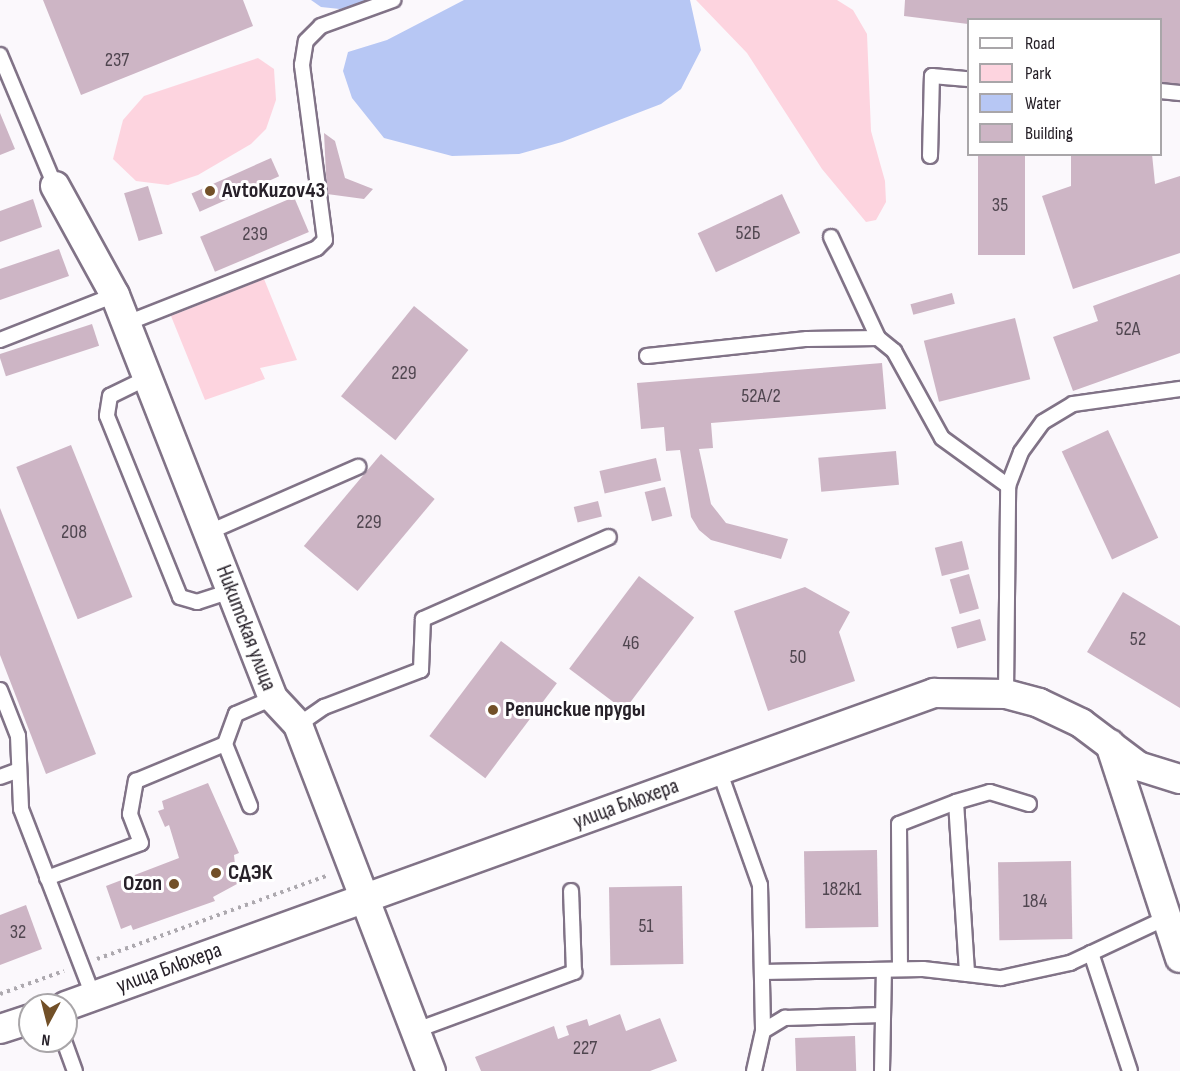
<!DOCTYPE html>
<html>
<head>
<meta charset="utf-8">
<style>
	body { margin:0 }
	#map { position:relative; width:1180px; height:1071px; overflow:hidden; background:#fbf8fc; font-family:"Sofia Sans Condensed",sans-serif }
	div>[style] { position:absolute }
	.green>* { inset:0; background:#fdd4df }
	.water>* { inset:0; background:#b7c7f4 }
	.building>* { inset:0; background:#cdb5c5; transform-origin:0 0 }
	.path>* { height:4px; margin-top:-2px; transform-origin:0; background:repeating-linear-gradient(90deg,#ada9af 0 3px,transparent 0 7.5px) }
	.roads { filter:drop-shadow(2px 0 #817387) drop-shadow(-2px 0 #817387) drop-shadow(0 2px #817387) drop-shadow(0 -2px #817387) }
	.lane>* { height:14px; margin:-7px; padding:0 7px; transform-origin:7px; border-radius:7px; background:#fff }
	.street>* { height:28px; margin:-14px; padding:0 14px; transform-origin:14px; border-radius:14px; background:#fff }
	.dots>* { width:16px; height:16px; translate:-50% -50%; box-sizing:border-box; border:3px solid #fff; border-radius:50% }
	span { translate:-50% -50%; white-space:nowrap; text-align:center; line-height:1.15; -webkit-text-stroke:6px #fff; paint-order:stroke }
	.number-label { font-size:20px; color:#504650 }
	.number-label span { -webkit-text-stroke-width:0 }
	.poi-label { font-size:22px; color:#272129; font-weight:700 }
	.left { translate:0 -50%; text-align:left }
	.right { translate:-100% -50%; text-align:right }
	.street-label { font-size:22px; color:#272129 }
	.legend { position:absolute; left:967px; top:18px; width:195px; height:138px; box-sizing:border-box; background:#fff; border:2px solid #a9a6a9; margin:0; padding:8px 10px; list-style:none; font-size:18px; color:#272129 }
	.legend li { display:flex; align-items:center; gap:12px; height:30px }
	.legend b { width:30px; border:2px solid #a9a6a9 }
	.north { position:absolute; left:18px; top:993px; width:60px; height:60px; box-sizing:border-box; background:#fff; border:2px solid #a9a6a9; border-radius:50%; rotate:187deg; font-size:16px; font-weight:700; line-height:24px; text-align:center; color:#272129 }
	.north::after { content:''; display:block; margin:auto; width:21px; height:27px; background:#725028; clip-path:polygon(50% 0,100% 100%,50% 72%,0 100%) }
</style>
</head>
<body>
<div id="map">
	<div class="green">
		<i style="clip-path:polygon(696px 0,837px 0,853px 10px,867px 34px,871px 131px,885px 181px,886px 202px,876px 220px,866px 222px,822px 169px,747px 53px)"></i>
		<i style="clip-path:polygon(258px 58px,274px 69px,276px 100px,266px 129px,251px 144px,198px 175px,168px 185px,136px 181px,113px 159px,123px 120px,144px 96px)"></i>
		<i style="clip-path:polygon(264px 279px,297px 360px,260px 368px,265px 379px,205px 400px,171px 316px)"></i>
	</div>
	<div class="water">
		<i style="clip-path:polygon(311px 0,382px 0,340px 9px,321px 7px)"></i>
		<i style="clip-path:polygon(464px 0,690px 0,701px 50px,681px 89px,661px 104px,562px 142px,519px 154px,452px 156px,384px 138px,352px 98px,343px 71px,348px 52px,387px 40px)"></i>
	</div>
	<div class="building">
		<i style="clip-path:polygon(43px 0,243px 0,253px 26px,81px 95px)"></i>
		<i style="clip-path:polygon(905px 0,1180px 0,1180px 85px,1160px 84px,1160px 20px,968px 20px,968px 24px,904px 16px)"></i>
		<i style="clip-path:polygon(0 113px,15px 149px,0 155px)"></i>
		<i style="clip-path:polygon(324px 133px,335px 141px,345px 178px,373px 189px,364px 199px,327px 194px)"></i>
		<i style="left:978px;top:154px;width:47px;height:101px"></i>
		<i style="clip-path:polygon(1071px 154px,1152px 154px,1155px 184px,1180px 176px,1180px 253px,1073px 289px,1042px 196px,1071px 186px)"></i>
		<i style="left:271px;top:158px;width:20px;height:87px;rotate:66deg"></i>
		<i style="left:148px;top:186px;width:50px;height:25px;rotate:73deg"></i>
		<i style="left:782px;top:194px;width:43px;height:93px;rotate:65deg"></i>
		<i style="left:294px;top:197px;width:38px;height:102px;rotate:67deg"></i>
		<i style="clip-path:polygon(33px 199px,42px 227px,0 242px,0 211px)"></i>
		<i style="clip-path:polygon(59px 249px,69px 276px,0 300px,0 269px)"></i>
		<i style="clip-path:polygon(1180px 274px,1180px 353px,1073px 391px,1053px 337px,1098px 321px,1093px 306px)"></i>
		<i style="left:952px;top:293px;width:11px;height:43px;rotate:75deg"></i>
		<i style="left:414px;top:306px;width:70px;height:116px;rotate:39deg"></i>
		<i style="left:1015px;top:318px;width:63px;height:94px;rotate:76deg"></i>
		<i style="left:92px;top:324px;width:23px;height:98px;rotate:72deg"></i>
		<i style="clip-path:polygon(882px 363px,886px 409px,711px 423px,713px 448px,699px 449px,711px 504px,726px 523px,788px 539px,781px 559px,711px 540px,699px 530px,691px 517px,680px 450px,666px 451px,664px 427px,641px 429px,637px 383px)"></i>
		<i style="left:1108px;top:430px;width:119px;height:51px;rotate:65deg"></i>
		<i style="left:71px;top:445px;width:164px;height:59px;rotate:68deg"></i>
		<i style="left:896px;top:451px;width:34px;height:78px;rotate:85deg"></i>
		<i style="left:381px;top:454px;width:70px;height:120px;rotate:40deg"></i>
		<i style="left:656px;top:458px;width:23px;height:58px;rotate:77deg"></i>
		<i style="left:665px;top:487px;width:30px;height:21px;rotate:76deg"></i>
		<i style="left:598px;top:501px;width:16px;height:25px;rotate:76deg"></i>
		<i style="clip-path:polygon(0 508px,96px 754px,46px 774px,0 655px)"></i>
		<i style="left:962px;top:541px;width:29px;height:28px;rotate:76deg"></i>
		<i style="left:969px;top:574px;width:36px;height:20px;rotate:74deg"></i>
		<i style="left:639px;top:576px;width:69px;height:116px;rotate:37deg"></i>
		<i style="clip-path:polygon(805px 587px,850px 612px,839px 632px,855px 681px,768px 711px,734px 611px)"></i>
		<i style="clip-path:polygon(1123px 592px,1180px 626px,1180px 708px,1087px 652px)"></i>
		<i style="left:980px;top:619px;width:22px;height:30px;rotate:74deg"></i>
		<i style="left:501px;top:641px;width:70px;height:119px;rotate:37deg"></i>
		<i style="clip-path:polygon(208px 783px,239px 853px,234px 855px,237px 884px,213px 897px,215px 901px,133px 930px,131px 925px,121px 929px,106px 886px,179px 858px,169px 825px,165px 827px,158px 811px,164px 809px,162px 801px)"></i>
		<i style="left:877px;top:850px;width:77px;height:73px;rotate:89deg"></i>
		<i style="left:1071px;top:861px;width:78px;height:73px;rotate:89deg"></i>
		<i style="left:682px;top:886px;width:78px;height:73px;rotate:89deg"></i>
		<i style="clip-path:polygon(26px 905px,42px 949px,0 965px,0 915px)"></i>
		<i style="clip-path:polygon(620px 1014px,626px 1031px,660px 1018px,677px 1061px,650px 1071px,481px 1071px,475px 1057px,554px 1026px,558px 1039px,569px 1035px,566px 1026px,587px 1019px,589px 1026px)"></i>
		<i style="left:855px;top:1036px;width:35px;height:60px;rotate:88deg"></i>
	</div>
	<div class="path">
		<i style="left:97px;top:959px;width:247px;rotate:-19.9deg"></i>
		<i style="left:0;top:994px;width:68px;rotate:-19.8deg"></i>
	</div>
	<div class="roads">
		<div class="lane">
			<i style="left:0;top:55px;width:142px;rotate:67.2deg"></i>
			<i style="left:1160px;top:91px;width:20px;rotate:6deg"></i>
			<i style="left:930px;top:156px;width:80px;rotate:-88.6deg"></i>
			<i style="left:932px;top:76px;width:36px;rotate:5deg"></i>
			<i style="left:831px;top:237px;width:111px;rotate:65deg"></i>
			<i style="left:127px;top:323px;width:204px;rotate:-21.5deg"></i>
			<i style="left:317px;top:248px;width:11px;rotate:-45deg"></i>
			<i style="left:325px;top:240px;width:177px;rotate:-97.5deg"></i>
			<i style="left:302px;top:65px;width:24px;rotate:-81deg"></i>
			<i style="left:306px;top:41px;width:21px;rotate:-45deg"></i>
			<i style="left:321px;top:26px;width:77px;rotate:-19.9deg"></i>
			<i style="left:0;top:340px;width:123px;rotate:-21.4deg"></i>
			<i style="left:647px;top:356px;width:161px;rotate:-6.1deg"></i>
			<i style="left:807px;top:339px;width:71px;rotate:-0.8deg"></i>
			<i style="left:878px;top:338px;width:21px;rotate:39deg"></i>
			<i style="left:894px;top:351px;width:99px;rotate:61.1deg"></i>
			<i style="left:942px;top:438px;width:82px;rotate:36deg"></i>
			<i style="left:149px;top:377px;width:43px;rotate:154deg"></i>
			<i style="left:110px;top:396px;width:20px;rotate:99deg"></i>
			<i style="left:107px;top:416px;width:195px;rotate:68deg"></i>
			<i style="left:180px;top:597px;width:18px;rotate:16deg"></i>
			<i style="left:197px;top:602px;width:36px;rotate:-18deg"></i>
			<i style="left:209px;top:532px;width:163px;rotate:-23.6deg"></i>
			<i style="left:0;top:690px;width:49px;rotate:68.6deg"></i>
			<i style="left:18px;top:736px;width:73px;rotate:87.6deg"></i>
			<i style="left:21px;top:809px;width:200px;rotate:68.9deg"></i>
			<i style="left:1006px;top:694px;width:208px;rotate:-89.4deg"></i>
			<i style="left:1008px;top:486px;width:36px;rotate:-69deg"></i>
			<i style="left:1021px;top:452px;width:37px;rotate:-54deg"></i>
			<i style="left:1043px;top:422px;width:35px;rotate:-31deg"></i>
			<i style="left:1073px;top:404px;width:108px;rotate:-8deg"></i>
			<i style="left:298px;top:725px;width:32px;rotate:-35deg"></i>
			<i style="left:324px;top:707px;width:104px;rotate:-20.9deg"></i>
			<i style="left:421px;top:670px;width:51px;rotate:-87.8deg"></i>
			<i style="left:423px;top:619px;width:203px;rotate:-23.8deg"></i>
			<i style="left:225px;top:744px;width:67px;rotate:68deg"></i>
			<i style="left:719px;top:770px;width:122px;rotate:70.4deg"></i>
			<i style="left:760px;top:885px;width:146px;rotate:88.8deg"></i>
			<i style="left:763px;top:1031px;width:41px;rotate:102.7deg"></i>
			<i style="left:0;top:777px;width:20px;rotate:-20deg"></i>
			<i style="left:1029px;top:804px;width:41px;rotate:-162.9deg"></i>
			<i style="left:990px;top:792px;width:35px;rotate:164deg"></i>
			<i style="left:956px;top:802px;width:172px;rotate:86.3deg"></i>
			<i style="left:967px;top:974px;width:34px;rotate:7deg"></i>
			<i style="left:1001px;top:978px;width:71px;rotate:-12.3deg"></i>
			<i style="left:1070px;top:963px;width:106px;rotate:-25.1deg"></i>
			<i style="left:47px;top:878px;width:100px;rotate:-20.4deg"></i>
			<i style="left:141px;top:843px;width:31px;rotate:-111deg"></i>
			<i style="left:130px;top:814px;width:34px;rotate:-80deg"></i>
			<i style="left:136px;top:781px;width:96px;rotate:-22.6deg"></i>
			<i style="left:225px;top:744px;width:32px;rotate:-70deg"></i>
			<i style="left:236px;top:714px;width:40px;rotate:-23.4deg"></i>
			<i style="left:1091px;top:953px;width:124px;rotate:71.7deg"></i>
			<i style="left:900px;top:969px;width:145px;rotate:-90.4deg"></i>
			<i style="left:899px;top:824px;width:61px;rotate:-21.1deg"></i>
			<i style="left:762px;top:972px;width:161px;rotate:-1.1deg"></i>
			<i style="left:923px;top:969px;width:44px;rotate:6.5deg"></i>
			<i style="left:414px;top:1031px;width:171px;rotate:-20.2deg"></i>
			<i style="left:574px;top:972px;width:81px;rotate:-92.1deg"></i>
			<i style="left:763px;top:1031px;width:26px;rotate:-31deg"></i>
			<i style="left:785px;top:1018px;width:98px;rotate:-1.8deg"></i>
			<i style="left:64px;top:1041px;width:32px;rotate:70deg"></i>
			<i style="left:882px;top:1071px;width:101px;rotate:-88.9deg"></i>
		</div>
		<div class="street">
			<i style="left:55px;top:186px;width:124px;rotate:61.2deg"></i>
			<i style="left:115px;top:295px;width:433px;rotate:68.6deg"></i>
			<i style="left:273px;top:698px;width:37px;rotate:47deg"></i>
			<i style="left:298px;top:725px;width:371px;rotate:69deg"></i>
			<i style="left:1110px;top:744px;width:225px;rotate:71.9deg"></i>
			<i style="left:66px;top:1006px;width:923px;rotate:-19.83deg"></i>
			<i style="left:934px;top:693px;width:72px;rotate:0.8deg"></i>
			<i style="left:1006px;top:694px;width:34px;rotate:15deg"></i>
			<i style="left:1039px;top:703px;width:47px;rotate:25.5deg"></i>
			<i style="left:1081px;top:723px;width:71px;rotate:37deg"></i>
			<i style="left:1138px;top:766px;width:44px;rotate:17.2deg"></i>
			<i style="left:0;top:1029px;width:32px;rotate:-18deg"></i>
		</div>
	</div>
	<div class="dots">
		<i style="left:210px;top:191px;background:#725028"></i>
		<i style="left:493px;top:710px;background:#725028"></i>
		<i style="left:216px;top:873px;background:#725028"></i>
		<i style="left:174px;top:884px;background:#725028"></i>
	</div>
	<div class="number-label">
		<span style="left:117px;top:60px">237</span>
		<span style="left:1000px;top:205px">35</span>
		<span style="left:748px;top:233px">52Б</span>
		<span style="left:255px;top:234px">239</span>
		<span style="left:1128px;top:329px">52А</span>
		<span style="left:404px;top:373px">229</span>
		<span style="left:761px;top:396px">52А/2</span>
		<span style="left:369px;top:522px">229</span>
		<span style="left:74px;top:532px">208</span>
		<span style="left:1138px;top:639px">52</span>
		<span style="left:631px;top:643px">46</span>
		<span style="left:798px;top:657px">50</span>
		<span style="left:842px;top:889px">182к1</span>
		<span style="left:1035px;top:901px">184</span>
		<span style="left:646px;top:926px">51</span>
		<span style="left:18px;top:932px">32</span>
		<span style="left:585px;top:1048px">227</span>
	</div>
	<div class="poi-label">
		<span class="left" style="left:222px;top:191px">AvtoKuzov43</span>
		<span class="left" style="left:505px;top:710px">Репинские пруды</span>
		<span class="left" style="left:228px;top:873px">СДЭК</span>
		<span class="right" style="left:162px;top:884px">Ozon</span>
	</div>
	<div class="street-label">
		<span style="left:246px;top:628px;rotate:69deg">Никитская улица</span>
		<span style="left:626px;top:804px;rotate:-20deg">улица Блюхера</span>
		<span style="left:169px;top:968px;rotate:-20deg">улица Блюхера</span>
	</div>
	<ul class="legend">
	<li><b style="height:8px;background:#fff"></b>Road</li>
	<li><b style="height:16px;background:#fdd4df"></b>Park</li>
	<li><b style="height:16px;background:#b7c7f4"></b>Water</li>
	<li><b style="height:16px;background:#cdb5c5"></b>Building</li>
	</ul>
	<div class="north">N</div>
</div>
</body>
</html>
